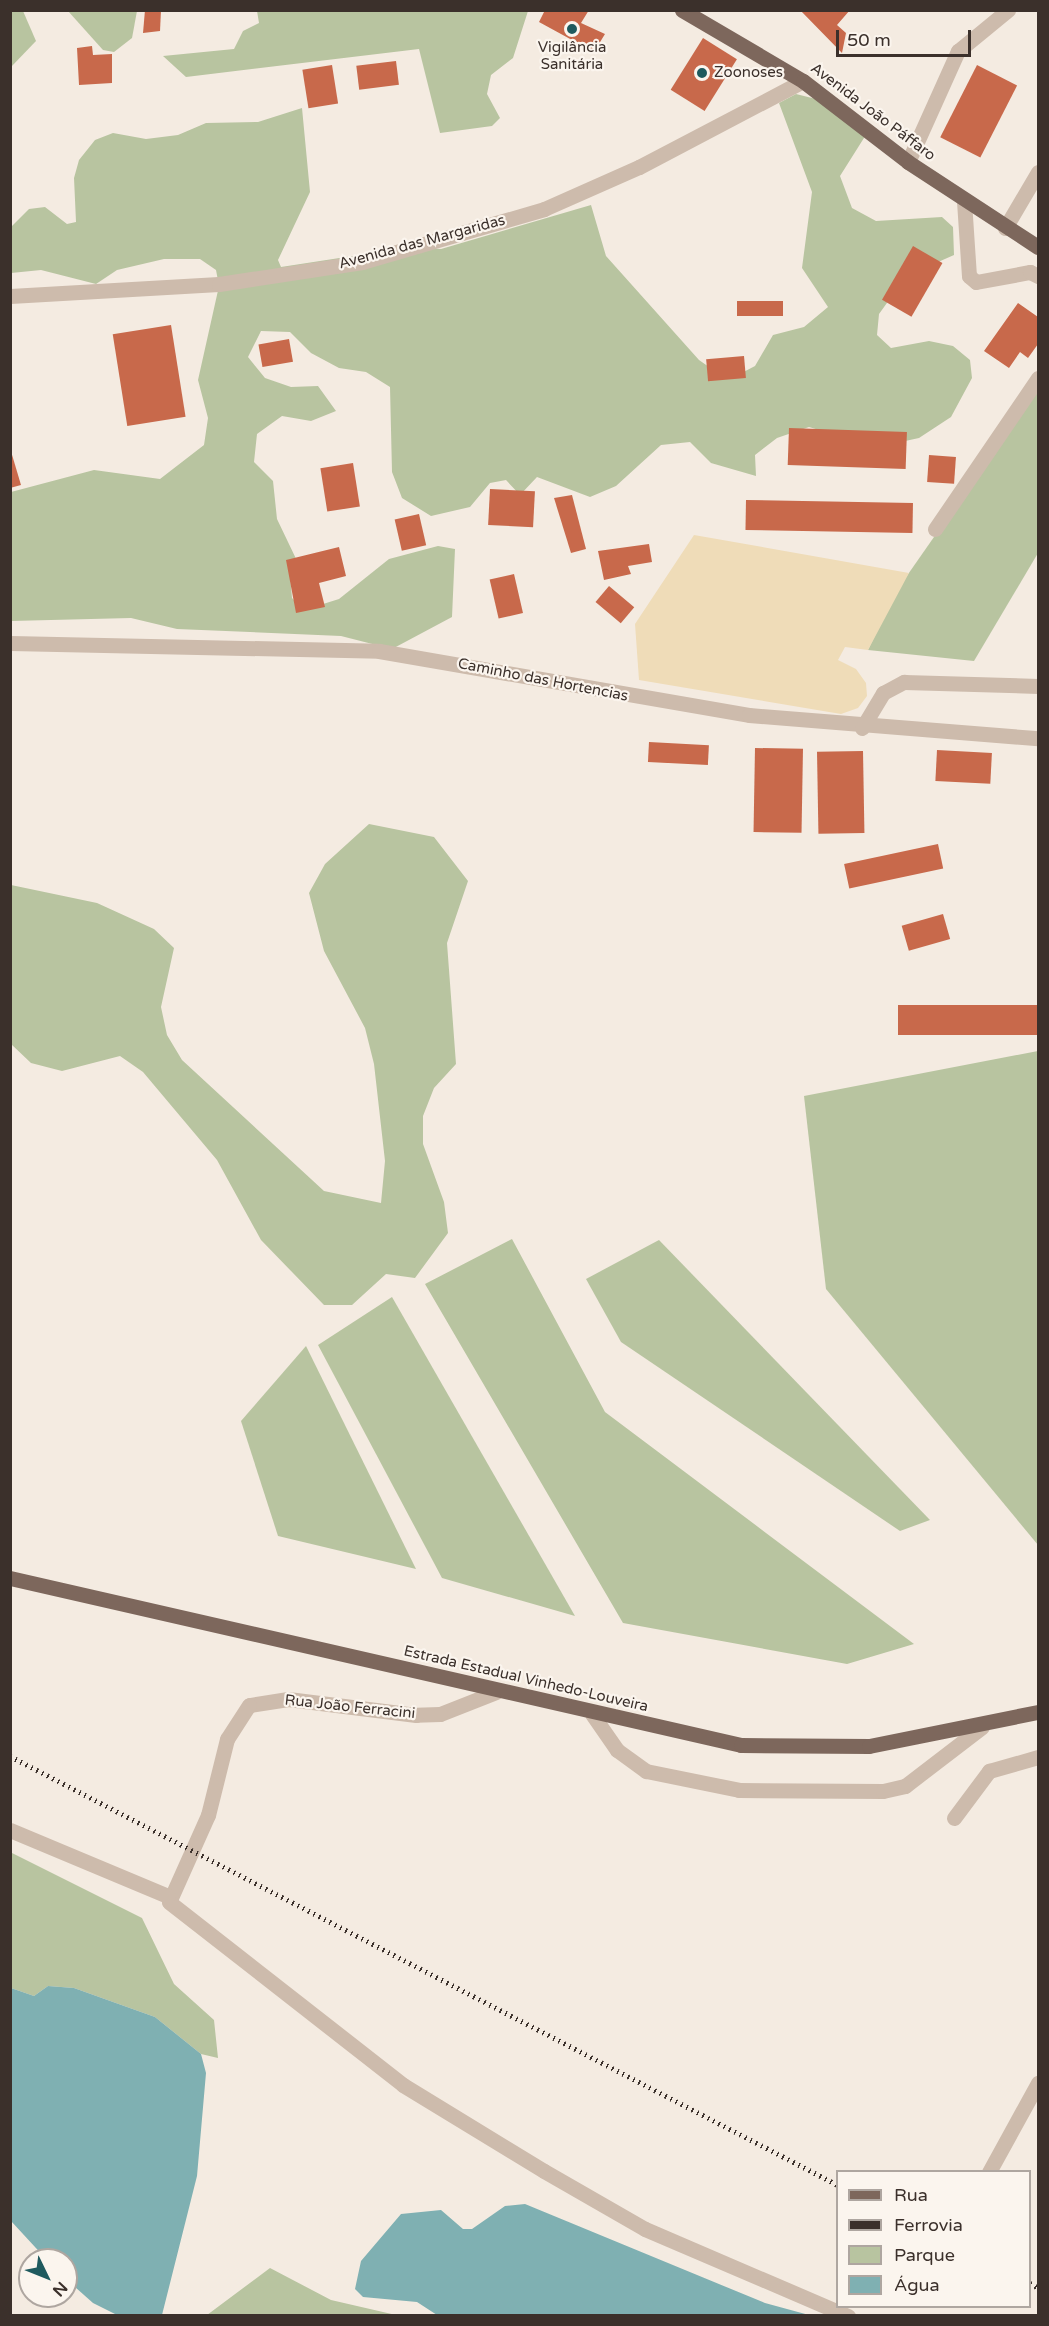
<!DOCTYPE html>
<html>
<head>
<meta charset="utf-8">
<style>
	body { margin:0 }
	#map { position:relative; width:1049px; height:2326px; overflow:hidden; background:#f4ebe1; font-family:"Varela Round",sans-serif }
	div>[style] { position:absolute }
	.green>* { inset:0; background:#b8c4a0 }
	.sand>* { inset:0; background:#efdcb8 }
	.water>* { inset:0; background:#7fb0b2 }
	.building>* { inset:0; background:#c8694b; transform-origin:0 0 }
	.minor>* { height:15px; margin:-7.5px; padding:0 7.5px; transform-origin:7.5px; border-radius:7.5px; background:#cdbbac }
	.major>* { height:15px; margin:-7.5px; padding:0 7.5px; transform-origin:7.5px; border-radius:7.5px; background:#7d675c }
	.rail>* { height:4.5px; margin-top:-2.25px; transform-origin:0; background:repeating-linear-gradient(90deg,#3b302b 0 1.5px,transparent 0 6px) }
	.dots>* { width:16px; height:16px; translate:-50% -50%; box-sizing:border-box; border:3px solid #fbf5ee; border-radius:50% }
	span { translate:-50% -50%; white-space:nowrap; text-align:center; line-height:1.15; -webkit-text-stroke:4.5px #fbf5ee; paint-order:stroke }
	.poi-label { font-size:15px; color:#3b302b }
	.left { translate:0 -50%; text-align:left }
	.street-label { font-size:15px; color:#3b302b }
	.frame { position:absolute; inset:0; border:12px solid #3b302b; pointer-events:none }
	.legend { position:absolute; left:836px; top:2170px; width:195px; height:138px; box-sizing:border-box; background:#fbf5ee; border:2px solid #aea6a0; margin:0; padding:8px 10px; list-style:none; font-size:18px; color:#3b302b }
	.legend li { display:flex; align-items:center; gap:12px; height:30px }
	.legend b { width:30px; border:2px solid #aea6a0 }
	.north { position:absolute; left:18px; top:2248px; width:60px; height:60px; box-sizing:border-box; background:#fbf5ee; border:2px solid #aea6a0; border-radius:50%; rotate:133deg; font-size:16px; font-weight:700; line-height:24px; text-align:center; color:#3b302b }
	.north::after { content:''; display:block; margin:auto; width:21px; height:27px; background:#1f5a5e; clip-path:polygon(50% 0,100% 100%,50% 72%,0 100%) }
	.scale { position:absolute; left:836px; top:30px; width:135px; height:27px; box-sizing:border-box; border:3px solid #3b302b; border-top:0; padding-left:8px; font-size:18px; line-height:21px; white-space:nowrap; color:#3b302b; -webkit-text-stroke:4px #fbf5ee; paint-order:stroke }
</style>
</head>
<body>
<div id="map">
	<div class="green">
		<i style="clip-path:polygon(11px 10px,23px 11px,36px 41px,11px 67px)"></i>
		<i style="clip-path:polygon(68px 11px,137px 11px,132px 38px,114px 52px,103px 50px)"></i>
		<i style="clip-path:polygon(257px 11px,257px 10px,528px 11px,513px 58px,491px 75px,487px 94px,500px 118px,492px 126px,440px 133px,419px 49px,186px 77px,163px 56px,234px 49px,243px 31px,259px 23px)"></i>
		<i style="clip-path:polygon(796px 94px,824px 101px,869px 130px,840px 176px,852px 208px,876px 221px,942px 217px,953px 227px,954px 255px,920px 270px,897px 289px,879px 314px,877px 335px,891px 348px,929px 341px,953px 346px,970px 360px,972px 378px,951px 417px,919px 438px,896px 443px,860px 442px,809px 427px,777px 438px,755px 455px,756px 476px,711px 463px,690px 442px,661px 445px,616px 486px,590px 497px,537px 477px,520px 495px,506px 480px,490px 483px,470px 507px,431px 516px,402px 498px,392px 472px,390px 387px,366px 372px,339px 368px,311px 353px,290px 332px,261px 331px,248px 357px,265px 378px,291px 387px,318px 386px,336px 411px,311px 421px,282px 416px,257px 434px,254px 462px,273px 481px,277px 519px,299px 565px,290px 575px,292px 598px,304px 610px,339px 599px,389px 559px,438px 546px,455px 549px,452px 617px,392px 649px,341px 636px,177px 629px,131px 618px,11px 621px,11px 492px,94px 470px,160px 479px,204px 445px,208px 418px,198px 380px,219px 286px,216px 270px,200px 259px,164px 259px,117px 270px,96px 284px,41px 270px,11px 273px,12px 226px,29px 209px,45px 207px,67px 224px,76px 222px,74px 178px,79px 160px,95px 140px,113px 133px,146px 139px,178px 135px,206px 123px,258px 122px,302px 108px,310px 192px,278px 260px,281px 267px,411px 247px,441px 249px,591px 205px,606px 256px,699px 360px,719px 374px,734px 377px,755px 366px,773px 335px,804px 327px,828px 307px,802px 268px,812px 192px,779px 103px)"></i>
		<i style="clip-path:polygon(1038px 388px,1038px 553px,974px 661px,868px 650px,897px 590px)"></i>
		<i style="clip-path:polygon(369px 824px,434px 837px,468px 881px,447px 943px,456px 1064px,434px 1088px,423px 1116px,423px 1144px,444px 1202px,448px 1233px,415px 1278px,386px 1274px,352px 1305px,324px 1305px,261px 1240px,217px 1160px,143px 1072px,120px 1056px,62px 1071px,31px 1063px,11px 1044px,11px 885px,97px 903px,154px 929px,174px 948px,161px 1007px,167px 1035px,182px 1060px,324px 1191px,381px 1203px,385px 1161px,374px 1064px,365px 1028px,324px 951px,309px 893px,325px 864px)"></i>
		<i style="clip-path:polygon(1038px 1051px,1038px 1545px,826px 1289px,804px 1096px)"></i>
		<i style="clip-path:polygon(512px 1239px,605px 1412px,914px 1644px,847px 1664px,623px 1623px,425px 1284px)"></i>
		<i style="clip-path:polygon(659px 1240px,930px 1520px,900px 1531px,621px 1342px,586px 1279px)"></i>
		<i style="clip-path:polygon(392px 1297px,575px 1616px,442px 1578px,318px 1345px)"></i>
		<i style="clip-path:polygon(306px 1346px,416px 1569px,278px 1536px,241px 1421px)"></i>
		<i style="clip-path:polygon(10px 1852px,142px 1918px,174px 1984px,214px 2020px,218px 2058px,201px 2054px,155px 2017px,74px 1988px,48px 1986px,34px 1996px,11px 1988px)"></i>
		<i style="clip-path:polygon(270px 2268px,331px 2300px,396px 2315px,207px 2315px)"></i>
	</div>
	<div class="sand">
		<i style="clip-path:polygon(694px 535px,909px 573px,868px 650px,845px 647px,838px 660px,856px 669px,866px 683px,867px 696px,858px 708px,841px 714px,639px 680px,635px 624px)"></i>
	</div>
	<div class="water">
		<i style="clip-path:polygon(48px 1986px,74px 1988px,155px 2017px,201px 2054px,206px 2073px,197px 2176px,162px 2315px,117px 2315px,93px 2303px,66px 2279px,66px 2260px,47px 2260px,11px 2221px,11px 1988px,34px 1996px)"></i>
		<i style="clip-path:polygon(525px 2204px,765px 2303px,809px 2315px,437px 2315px,417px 2302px,363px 2297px,355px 2289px,361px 2261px,401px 2214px,441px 2210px,463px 2229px,472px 2229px,505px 2206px)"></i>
	</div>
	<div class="building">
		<i style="clip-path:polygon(145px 10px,161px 10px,160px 31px,143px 33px)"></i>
		<i style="clip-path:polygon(545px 10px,589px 10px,581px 23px,605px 34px,594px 52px,539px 22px)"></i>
		<i style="clip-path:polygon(800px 10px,850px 10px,837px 25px,846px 33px,842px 53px)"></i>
		<i style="left:703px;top:38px;width:40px;height:61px;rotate:32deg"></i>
		<i style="clip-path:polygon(92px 46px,93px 55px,112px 54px,112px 83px,79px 85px,77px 48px)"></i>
		<i style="left:396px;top:61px;width:24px;height:40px;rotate:83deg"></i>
		<i style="left:332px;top:65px;width:39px;height:30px;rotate:81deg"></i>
		<i style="left:977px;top:65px;width:45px;height:81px;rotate:27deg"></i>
		<i style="left:913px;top:246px;width:34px;height:62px;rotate:30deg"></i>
		<i style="left:783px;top:301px;width:15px;height:46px;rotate:90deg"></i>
		<i style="clip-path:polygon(1018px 303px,1038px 317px,1038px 344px,1028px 358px,1020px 352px,1009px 368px,984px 351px)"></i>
		<i style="left:171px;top:325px;width:93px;height:59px;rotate:81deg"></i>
		<i style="left:289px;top:339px;width:23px;height:31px;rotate:80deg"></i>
		<i style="left:744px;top:356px;width:22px;height:38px;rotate:85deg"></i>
		<i style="left:789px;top:428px;width:118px;height:37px;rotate:2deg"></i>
		<i style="clip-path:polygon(10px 448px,21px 485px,10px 488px)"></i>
		<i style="left:929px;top:455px;width:27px;height:27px;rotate:4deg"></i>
		<i style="left:353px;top:463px;width:44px;height:33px;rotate:81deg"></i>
		<i style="left:490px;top:489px;width:45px;height:36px;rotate:3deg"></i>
		<i style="clip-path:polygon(572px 495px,586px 549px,571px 553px,554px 498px)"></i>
		<i style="left:746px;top:500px;width:167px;height:30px;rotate:1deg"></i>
		<i style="left:419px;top:514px;width:32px;height:25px;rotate:77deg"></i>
		<i style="clip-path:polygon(649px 544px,652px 562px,628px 566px,631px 574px,604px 580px,598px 551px)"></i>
		<i style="clip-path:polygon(339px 547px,346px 576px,319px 583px,325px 607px,296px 613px,286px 560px)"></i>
		<i style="left:514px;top:574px;width:40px;height:25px;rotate:77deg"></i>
		<i style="left:609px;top:586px;width:33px;height:21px;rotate:40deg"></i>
		<i style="left:649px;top:742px;width:60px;height:20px;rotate:3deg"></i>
		<i style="left:755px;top:748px;width:48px;height:84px;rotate:1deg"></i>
		<i style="left:937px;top:750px;width:55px;height:31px;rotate:3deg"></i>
		<i style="left:863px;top:751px;width:82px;height:46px;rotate:89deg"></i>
		<i style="left:938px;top:844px;width:25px;height:96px;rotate:78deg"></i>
		<i style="left:943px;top:914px;width:26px;height:43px;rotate:74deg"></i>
		<i style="left:1038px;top:1005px;width:30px;height:140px;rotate:90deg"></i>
	</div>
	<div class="minor">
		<i style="left:908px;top:162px;width:122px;rotate:-65.8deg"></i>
		<i style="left:958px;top:51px;width:65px;rotate:-39.4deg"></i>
		<i style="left:964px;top:201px;width:75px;rotate:86.2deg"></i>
		<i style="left:969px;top:276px;width:9px;rotate:41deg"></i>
		<i style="left:976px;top:282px;width:55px;rotate:-10.5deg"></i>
		<i style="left:1030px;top:272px;width:9px;rotate:27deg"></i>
		<i style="left:1005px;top:228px;width:65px;rotate:-59.5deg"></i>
		<i style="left:10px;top:296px;width:209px;rotate:-3.3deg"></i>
		<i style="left:219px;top:284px;width:145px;rotate:-8.7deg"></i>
		<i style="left:362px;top:262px;width:190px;rotate:-16.2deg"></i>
		<i style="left:544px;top:209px;width:104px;rotate:-23.9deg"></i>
		<i style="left:639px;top:167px;width:185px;rotate:-27.7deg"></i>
		<i style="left:935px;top:529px;width:183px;rotate:-55.7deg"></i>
		<i style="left:10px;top:643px;width:369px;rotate:1.2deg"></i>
		<i style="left:379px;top:651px;width:375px;rotate:9.8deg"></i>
		<i style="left:749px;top:715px;width:290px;rotate:4.6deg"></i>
		<i style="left:862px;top:728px;width:41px;rotate:-59deg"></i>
		<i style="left:883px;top:693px;width:24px;rotate:-28deg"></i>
		<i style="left:904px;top:682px;width:134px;rotate:1.7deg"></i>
		<i style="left:496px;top:1692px;width:60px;rotate:158.6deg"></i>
		<i style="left:440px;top:1714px;width:24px;rotate:178deg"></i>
		<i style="left:416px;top:1715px;width:129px;rotate:-172.9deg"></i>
		<i style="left:288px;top:1699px;width:39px;rotate:171deg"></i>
		<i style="left:249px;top:1705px;width:40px;rotate:122.9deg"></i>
		<i style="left:227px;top:1739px;width:78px;rotate:104deg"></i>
		<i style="left:208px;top:1815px;width:95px;rotate:114.1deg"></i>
		<i style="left:169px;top:1902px;width:297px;rotate:38deg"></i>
		<i style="left:403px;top:2085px;width:165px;rotate:31.4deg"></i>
		<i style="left:544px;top:2171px;width:116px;rotate:29.9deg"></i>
		<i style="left:645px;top:2229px;width:221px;rotate:23.2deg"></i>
		<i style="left:592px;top:1714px;width:44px;rotate:55.2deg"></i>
		<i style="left:617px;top:1750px;width:36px;rotate:36deg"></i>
		<i style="left:646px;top:1771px;width:95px;rotate:11.5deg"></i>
		<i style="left:739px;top:1790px;width:144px;rotate:0.4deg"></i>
		<i style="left:883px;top:1791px;width:23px;rotate:-13deg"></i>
		<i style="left:905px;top:1786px;width:97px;rotate:-37.5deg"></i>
		<i style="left:954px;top:1818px;width:59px;rotate:-53.3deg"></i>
		<i style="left:989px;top:1771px;width:51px;rotate:-15.9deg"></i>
		<i style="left:10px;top:1830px;width:171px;rotate:22.7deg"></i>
		<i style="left:989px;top:2172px;width:102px;rotate:-61.2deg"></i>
	</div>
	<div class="major">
		<i style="left:682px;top:10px;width:140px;rotate:30.4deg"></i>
		<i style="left:803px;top:81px;width:133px;rotate:37.6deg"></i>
		<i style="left:908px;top:162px;width:155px;rotate:33.2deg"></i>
		<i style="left:10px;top:1578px;width:750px;rotate:12.87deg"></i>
		<i style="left:741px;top:1745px;width:128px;rotate:0.4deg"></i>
		<i style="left:869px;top:1746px;width:172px;rotate:-11.4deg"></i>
	</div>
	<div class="rail">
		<i style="left:10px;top:1756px;width:933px;rotate:27.39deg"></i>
		<i style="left:1030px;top:2283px;width:9px;rotate:32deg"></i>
	</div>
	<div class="dots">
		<i style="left:572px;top:29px;background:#1f5a5e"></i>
		<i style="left:702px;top:73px;background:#1f5a5e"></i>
	</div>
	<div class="poi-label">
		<span style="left:572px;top:56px">Vigilância<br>Sanitária</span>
		<span class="left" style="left:714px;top:73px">Zoonoses</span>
	</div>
	<div class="street-label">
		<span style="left:873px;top:112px;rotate:37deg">Avenida João Páffaro</span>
		<span style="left:422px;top:242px;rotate:-15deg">Avenida das Margaridas</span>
		<span style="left:543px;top:680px;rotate:11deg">Caminho das Hortencias</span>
		<span style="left:526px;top:1679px;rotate:13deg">Estrada Estadual Vinhedo-Louveira</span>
		<span style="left:350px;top:1707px;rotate:6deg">Rua João Ferracini</span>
	</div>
	<div class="frame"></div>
	<ul class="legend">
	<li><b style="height:8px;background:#7d675c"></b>Rua</li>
	<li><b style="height:8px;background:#3b302b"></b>Ferrovia</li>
	<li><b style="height:16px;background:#b8c4a0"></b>Parque</li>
	<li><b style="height:16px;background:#7fb0b2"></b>Água</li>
	</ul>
	<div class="north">N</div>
	<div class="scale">50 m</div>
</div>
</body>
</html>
